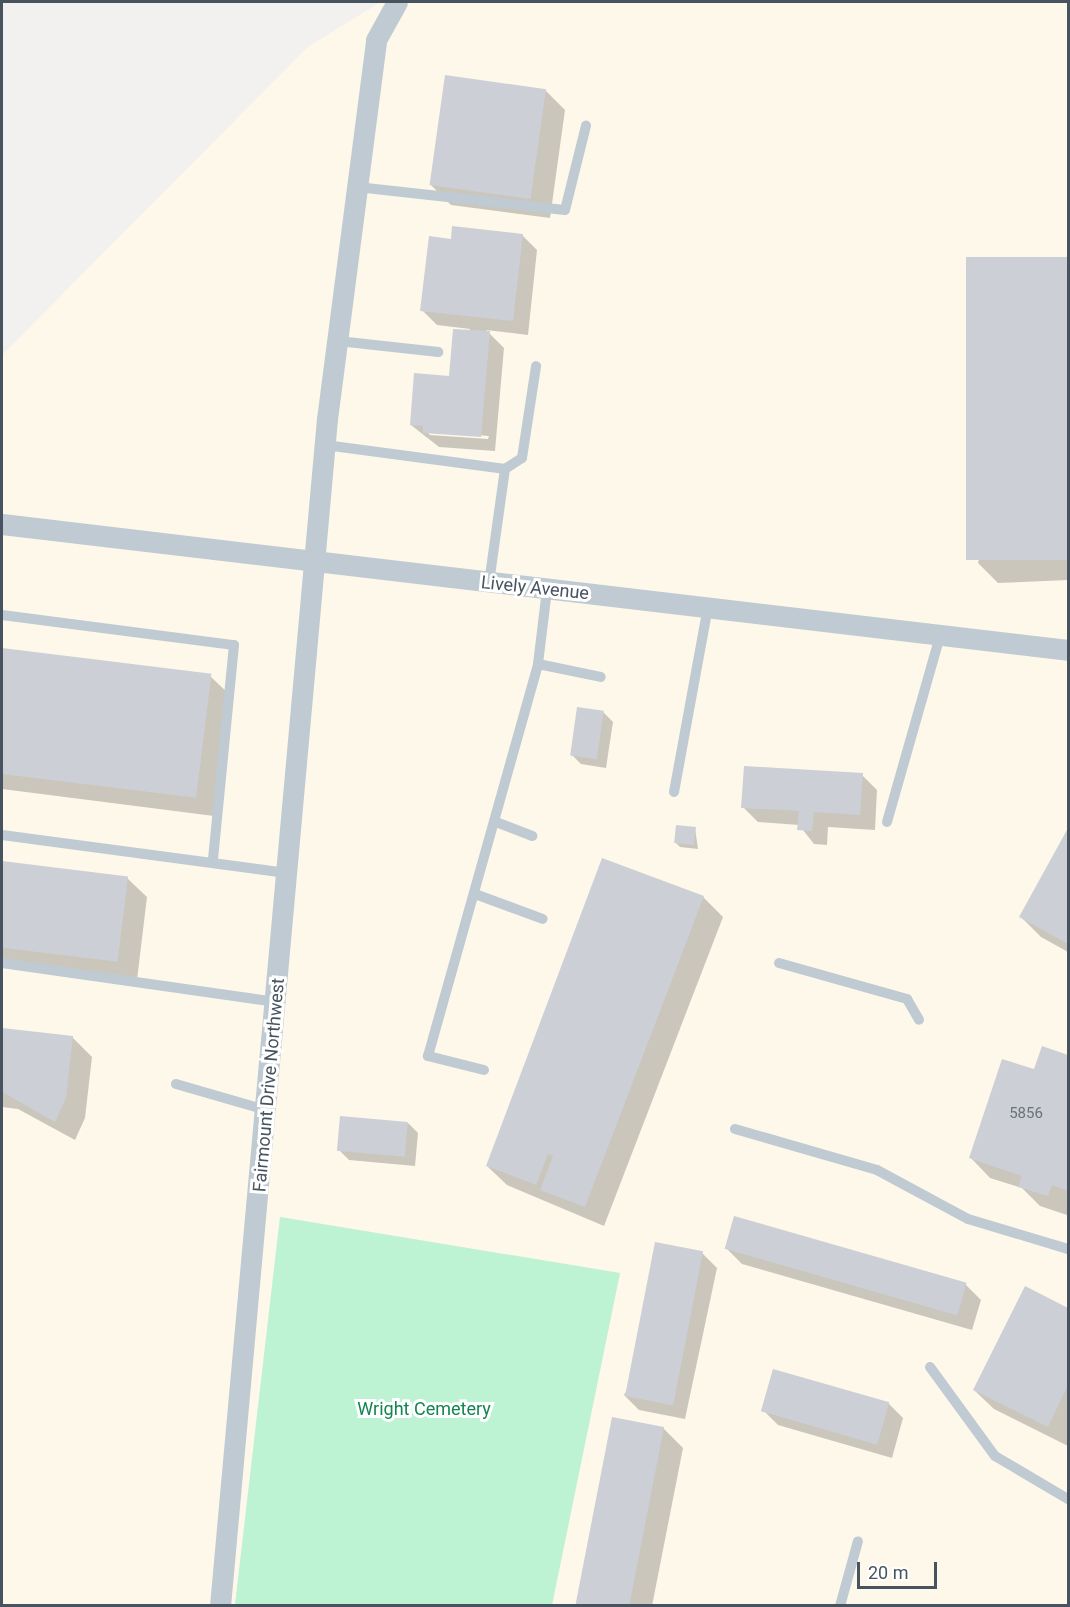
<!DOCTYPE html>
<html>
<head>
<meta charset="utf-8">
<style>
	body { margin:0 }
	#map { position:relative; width:1070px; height:1607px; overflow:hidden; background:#f3f0f0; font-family:Roboto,sans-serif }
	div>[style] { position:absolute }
	.commercial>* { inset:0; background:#fdf8ea }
	.green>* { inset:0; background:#bdf2d3 }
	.shadow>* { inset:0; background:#0003 }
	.building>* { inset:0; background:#cccfd5; transform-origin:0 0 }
	.service>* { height:10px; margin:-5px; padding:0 5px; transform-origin:5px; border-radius:5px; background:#c0cad2 }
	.minor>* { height:21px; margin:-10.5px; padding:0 10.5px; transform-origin:10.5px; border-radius:10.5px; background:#c0cad2 }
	span { translate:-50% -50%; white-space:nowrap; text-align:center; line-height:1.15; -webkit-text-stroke:6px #fff; paint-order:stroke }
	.number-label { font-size:15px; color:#68727c }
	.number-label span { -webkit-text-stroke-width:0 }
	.street-label { font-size:18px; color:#47535f }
	.park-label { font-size:18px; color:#138550 }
	.frame { position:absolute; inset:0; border:3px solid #47535f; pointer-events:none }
	.scale { position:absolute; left:857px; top:1562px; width:80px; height:27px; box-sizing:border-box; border:3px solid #47535f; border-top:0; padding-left:8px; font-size:18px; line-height:21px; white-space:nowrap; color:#47535f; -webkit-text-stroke:4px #fff; paint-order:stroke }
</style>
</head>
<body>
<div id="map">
	<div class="commercial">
		<i style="clip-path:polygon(381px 2px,1068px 2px,1068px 1605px,552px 1605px,620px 1273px,280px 1217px,235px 1605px,2px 1606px,2px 355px,309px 46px)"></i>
	</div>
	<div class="green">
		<i style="clip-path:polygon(280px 1217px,620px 1273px,552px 1605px,235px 1605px)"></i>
	</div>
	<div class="shadow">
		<i style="clip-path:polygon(545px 90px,565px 110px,550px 218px,451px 205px,431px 185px)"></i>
		<i style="clip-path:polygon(evenodd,522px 235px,537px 250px,528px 335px,486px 330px,504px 348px,495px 451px,439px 447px,411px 425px,451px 378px,470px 329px,437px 325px,422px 310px,452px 240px,522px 235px,426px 431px,489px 436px,488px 439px,430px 435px,426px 431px)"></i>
		<i style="clip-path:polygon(1066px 258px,1068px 580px,998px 583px,978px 563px)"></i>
		<i style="clip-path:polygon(2px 650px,210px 676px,230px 695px,214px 816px,2px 789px)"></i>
		<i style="clip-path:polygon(603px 712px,613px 722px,606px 768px,581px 764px,571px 754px)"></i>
		<i style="clip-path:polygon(862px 775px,877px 790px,875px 830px,828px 827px,827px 845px,814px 844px,799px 825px,758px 822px,743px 807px)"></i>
		<i style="clip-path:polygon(695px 828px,698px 849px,680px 847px,676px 843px)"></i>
		<i style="clip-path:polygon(1068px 831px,1068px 952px,1041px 937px,1021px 917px)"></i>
		<i style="clip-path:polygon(2px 862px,127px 878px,147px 897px,137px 980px,2px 963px)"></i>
		<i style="clip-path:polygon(703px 897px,723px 917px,604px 1226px,507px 1185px,487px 1166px)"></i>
		<i style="clip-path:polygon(2px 1029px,72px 1037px,92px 1057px,85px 1118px,75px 1140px,18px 1109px,2px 1107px)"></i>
		<i style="clip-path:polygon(1043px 1048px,1068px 1057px,1067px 1215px,1040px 1206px,1022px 1188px,990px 1178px,971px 1158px,1035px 1071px)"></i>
		<i style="clip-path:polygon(408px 1123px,418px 1133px,415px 1166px,349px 1160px,339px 1150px)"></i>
		<i style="clip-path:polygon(727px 1249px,966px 1285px,981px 1300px,972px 1330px,742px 1264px)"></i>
		<i style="clip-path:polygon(702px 1253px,717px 1268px,685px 1419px,639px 1410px,624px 1395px)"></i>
		<i style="clip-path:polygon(1025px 1288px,1068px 1309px,1068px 1446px,994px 1409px,974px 1390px)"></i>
		<i style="clip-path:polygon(888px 1403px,903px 1418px,892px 1458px,778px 1425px,763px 1410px)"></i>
		<i style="clip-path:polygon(663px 1428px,683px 1448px,652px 1606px,576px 1606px)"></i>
	</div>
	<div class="building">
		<i style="left:445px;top:75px;width:102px;height:111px;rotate:8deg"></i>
		<i style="clip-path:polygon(452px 226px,523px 234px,513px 321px,420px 311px,429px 236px,451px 239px)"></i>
		<i style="left:1067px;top:257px;width:303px;height:101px;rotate:90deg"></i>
		<i style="clip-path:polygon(453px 329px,490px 331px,481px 437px,423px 433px,423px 426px,410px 425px,414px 373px,449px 376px)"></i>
		<i style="left:2px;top:648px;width:211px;height:125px;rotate:7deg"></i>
		<i style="left:577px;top:707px;width:27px;height:49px;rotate:8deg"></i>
		<i style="clip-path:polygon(744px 766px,863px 773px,860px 815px,814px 812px,812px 831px,797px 830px,799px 811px,741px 808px)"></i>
		<i style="left:676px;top:825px;width:20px;height:18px;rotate:6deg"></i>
		<i style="clip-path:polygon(1068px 828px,1068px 944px,1019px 917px)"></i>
		<i style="clip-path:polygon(602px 858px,704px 896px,585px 1207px,540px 1190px,553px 1156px,548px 1154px,536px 1185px,486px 1166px)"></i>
		<i style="left:2px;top:861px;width:127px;height:86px;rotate:7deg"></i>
		<i style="clip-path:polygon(2px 1028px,73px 1036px,66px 1098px,55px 1122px,2px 1092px)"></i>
		<i style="clip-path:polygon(1042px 1046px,1068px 1055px,1068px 1191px,1052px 1185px,1048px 1196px,1018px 1187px,1022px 1176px,969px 1158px,1002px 1059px,1034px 1069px)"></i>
		<i style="left:340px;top:1116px;width:68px;height:35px;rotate:5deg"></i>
		<i style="left:734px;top:1216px;width:242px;height:34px;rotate:16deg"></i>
		<i style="left:655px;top:1242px;width:49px;height:157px;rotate:11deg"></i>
		<i style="clip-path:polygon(1025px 1286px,1068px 1308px,1068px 1385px,1048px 1427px,973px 1390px)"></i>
		<i style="left:773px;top:1369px;width:121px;height:44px;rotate:16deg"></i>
		<i style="left:612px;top:1417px;width:53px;height:193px;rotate:11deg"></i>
	</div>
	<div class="service">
		<i style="left:357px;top:187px;width:209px;rotate:6.3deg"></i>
		<i style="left:565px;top:210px;width:87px;rotate:-76deg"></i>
		<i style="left:338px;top:341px;width:101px;rotate:6.3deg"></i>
		<i style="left:325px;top:445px;width:182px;rotate:7.6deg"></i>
		<i style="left:505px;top:469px;width:115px;rotate:98deg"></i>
		<i style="left:505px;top:469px;width:20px;rotate:-33deg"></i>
		<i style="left:522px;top:458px;width:93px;rotate:-81.3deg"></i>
		<i style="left:2px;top:615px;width:234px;rotate:7.4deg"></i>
		<i style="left:234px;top:645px;width:216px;rotate:95.6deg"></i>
		<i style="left:538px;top:664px;width:64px;rotate:11.7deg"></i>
		<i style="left:674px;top:792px;width:188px;rotate:-79.6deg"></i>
		<i style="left:496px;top:822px;width:39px;rotate:21deg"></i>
		<i style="left:887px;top:822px;width:197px;rotate:-74.1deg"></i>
		<i style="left:2px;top:835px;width:289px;rotate:7.6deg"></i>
		<i style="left:475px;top:894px;width:72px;rotate:20.2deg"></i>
		<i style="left:2px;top:963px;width:278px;rotate:8.1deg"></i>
		<i style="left:779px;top:963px;width:133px;rotate:15.7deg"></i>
		<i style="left:907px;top:999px;width:24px;rotate:60deg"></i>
		<i style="left:484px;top:1070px;width:58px;rotate:-166deg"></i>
		<i style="left:428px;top:1056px;width:407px;rotate:-74.3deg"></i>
		<i style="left:538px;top:664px;width:75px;rotate:-83.1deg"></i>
		<i style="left:176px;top:1084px;width:94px;rotate:16.1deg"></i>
		<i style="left:735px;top:1129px;width:148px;rotate:16.1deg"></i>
		<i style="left:877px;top:1170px;width:103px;rotate:28.3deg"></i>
		<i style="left:968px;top:1219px;width:104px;rotate:16.7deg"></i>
		<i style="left:930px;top:1367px;width:110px;rotate:53.9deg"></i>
		<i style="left:995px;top:1456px;width:85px;rotate:30.5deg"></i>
		<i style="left:840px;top:1606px;width:67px;rotate:-74.5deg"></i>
	</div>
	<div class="minor">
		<i style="left:2px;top:524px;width:1073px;rotate:6.74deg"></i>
		<i style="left:220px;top:1606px;width:1192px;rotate:-84.85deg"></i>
		<i style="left:327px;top:419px;width:382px;rotate:-82.6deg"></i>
		<i style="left:376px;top:40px;width:43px;rotate:-61.1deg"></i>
	</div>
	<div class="number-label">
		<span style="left:1026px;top:1114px">5856</span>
	</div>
	<div class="street-label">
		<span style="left:535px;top:588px;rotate:6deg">Lively Avenue</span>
		<span style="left:269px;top:1085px;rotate:-85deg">Fairmount Drive Northwest</span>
	</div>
	<div class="park-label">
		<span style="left:424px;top:1409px">Wright Cemetery</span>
	</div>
	<div class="frame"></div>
	<div class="scale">20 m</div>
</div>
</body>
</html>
